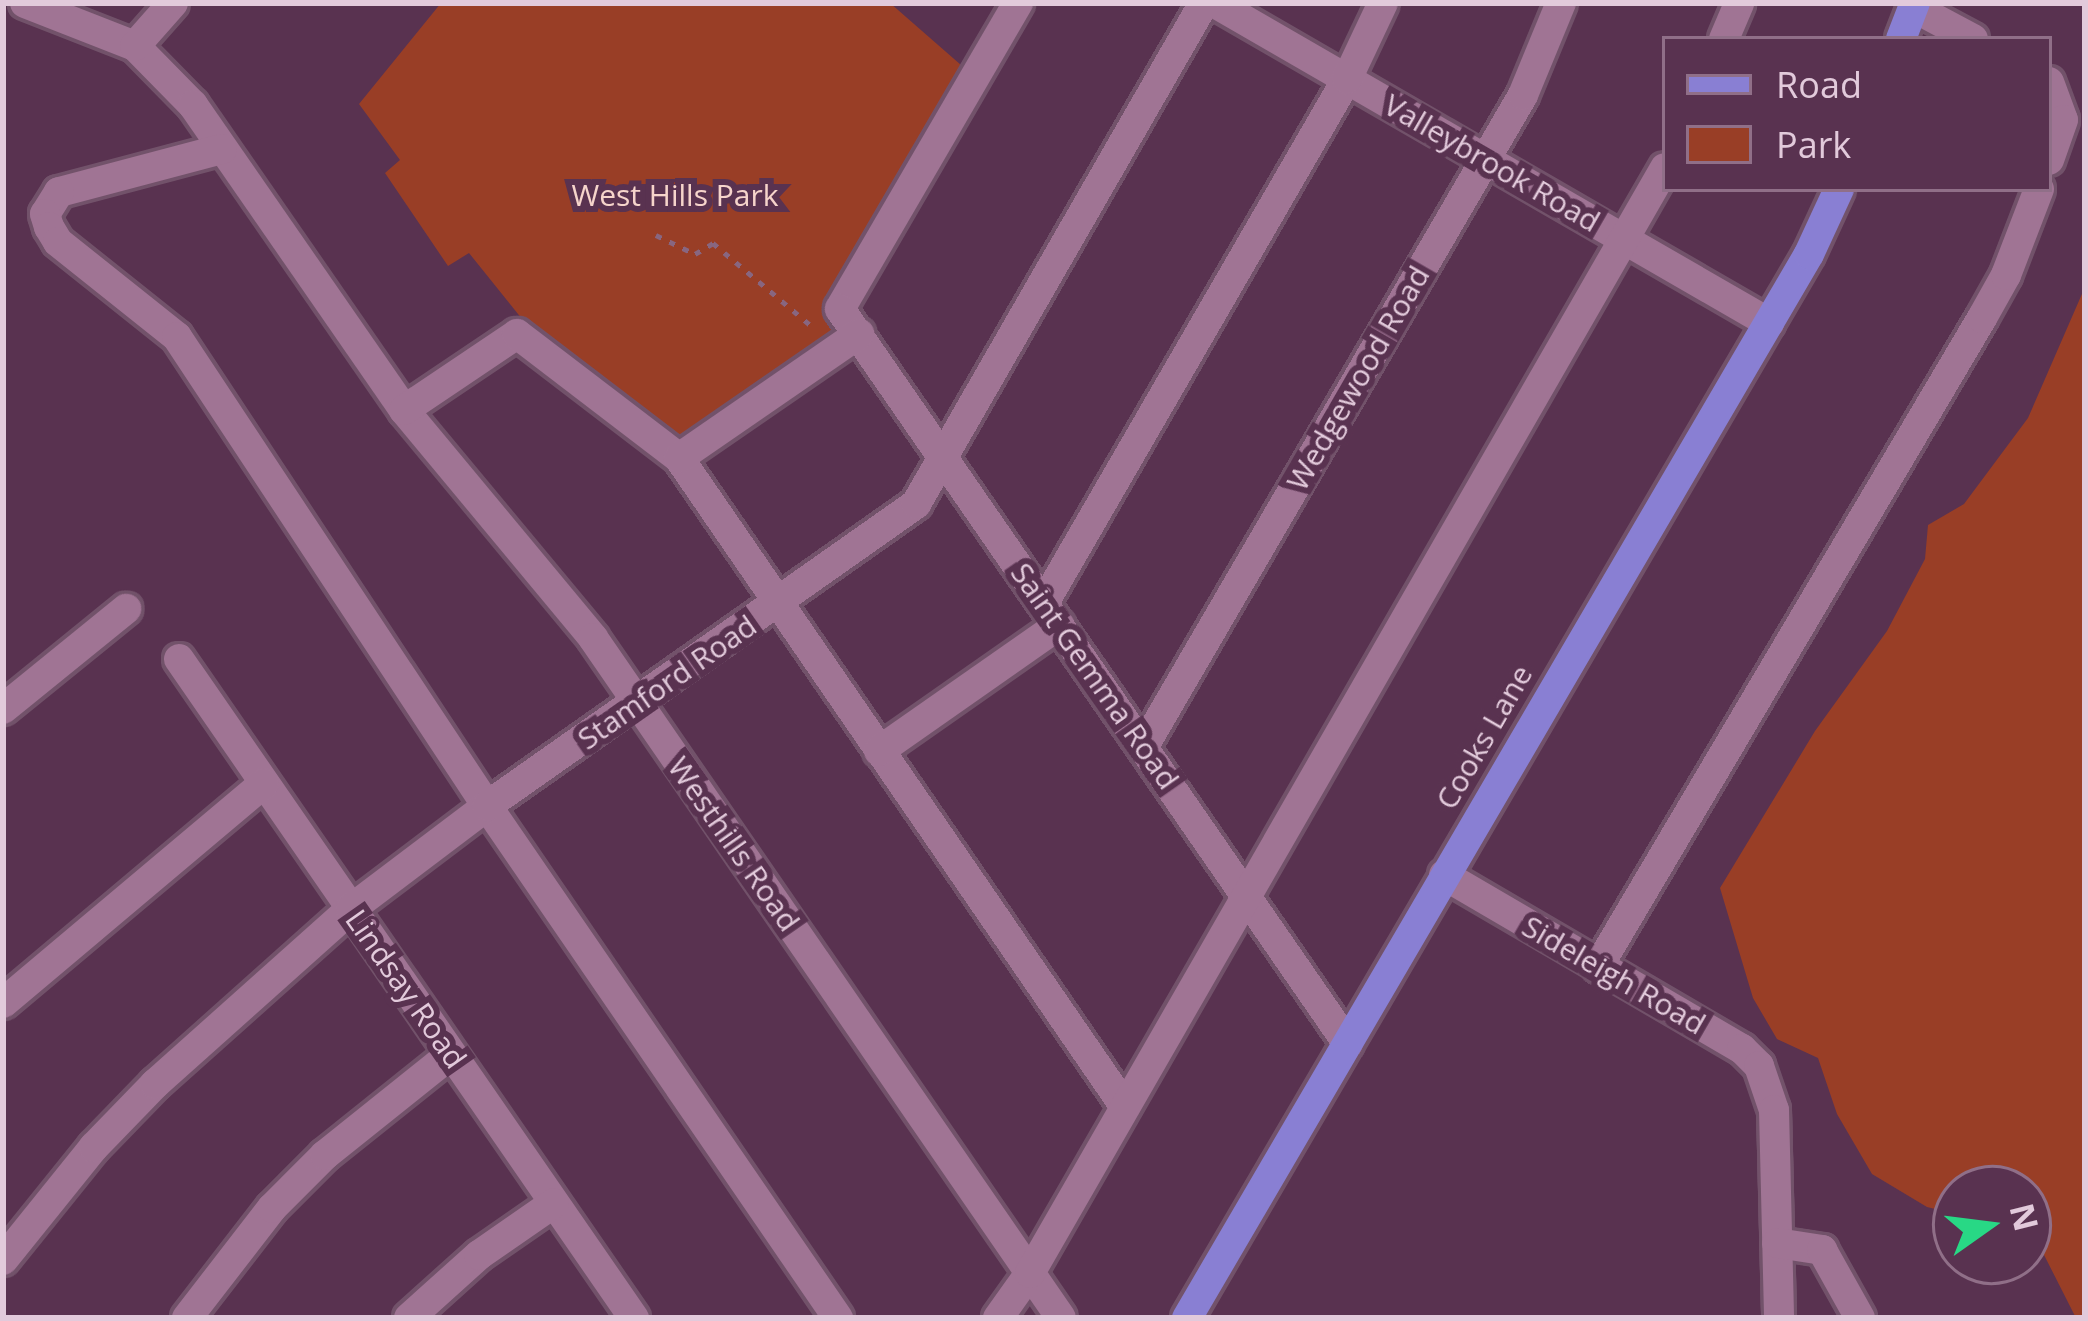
<!DOCTYPE html>
<html>
<head>
<meta charset="utf-8">
<style>
	body { margin:0 }
	#map { position:relative; width:2088px; height:1321px; overflow:hidden; background:#593250; font-family:"Open Sans",sans-serif }
	div>[style] { position:absolute }
	.green>* { inset:0; background:#993e26 }
	.path>* { height:4.5px; margin-top:-2.25px; transform-origin:0; background:repeating-linear-gradient(90deg,#886680 0 6px,transparent 0 15px) }
	.roads { filter:drop-shadow(3px 0 #72526a) drop-shadow(-3px 0 #72526a) drop-shadow(0 3px #72526a) drop-shadow(0 -3px #72526a) }
	.minor>* { height:30px; margin:-15px; padding:0 15px; transform-origin:15px; border-radius:15px; background:#a07494 }
	.major>* { height:30px; margin:-15px; padding:0 15px; transform-origin:15px; border-radius:15px; background:#897fd3 }
	span { translate:-50% -50%; white-space:nowrap; text-align:center; line-height:1.15; -webkit-text-stroke:12px #593250; paint-order:stroke }
	.street-label { font-size:30px; color:#e2cadb }
	.park-label { font-size:30px; color:#f6d4cb }
	.frame { position:absolute; inset:0; border:6px solid #e2cadb; pointer-events:none }
	.legend { position:absolute; left:1662px; top:36px; width:390px; height:156px; box-sizing:border-box; background:#593250; border:3px solid #906f88; margin:0; padding:15px 21px; list-style:none; font-size:36px; color:#e2cadb }
	.legend li { display:flex; align-items:center; gap:24px; height:60px }
	.legend b { width:60px; border:3px solid #906f88 }
	.north { position:absolute; left:1932px; top:1165px; width:120px; height:120px; box-sizing:border-box; background:#593250; border:3px solid #906f88; border-radius:50%; rotate:76deg; font-size:33px; font-weight:700; line-height:48px; text-align:center; color:#e2cadb }
	.north::after { content:''; display:block; margin:auto; width:42px; height:54px; background:#28d885; clip-path:polygon(50% 0,100% 100%,50% 72%,0 100%) }
</style>
</head>
<body>
<div id="map">
	<div class="green">
		<i style="clip-path:polygon(441px 3px,890px 3px,969px 72px,825px 316px,835px 336px,690px 436px,670px 435px,522px 319px,469px 253px,448px 266px,385px 173px,400px 160px,359px 104px)"></i>
		<i style="clip-path:polygon(2085px 287px,2085px 1318px,2076px 1318px,2041px 1249px,2028px 1242px,2028px 1189px,1956px 1189px,1956px 1214px,1927px 1207px,1872px 1174px,1837px 1114px,1818px 1058px,1777px 1039px,1753px 998px,1720px 888px,1815px 731px,1887px 631px,1925px 559px,1928px 525px,1964px 504px,2028px 418px)"></i>
	</div>
	<div class="path">
		<i style="left:656px;top:235px;width:43px;rotate:26deg"></i>
		<i style="left:695px;top:254px;width:21px;rotate:-31deg"></i>
		<i style="left:713px;top:243px;width:133px;rotate:40.1deg"></i>
	</div>
	<div class="roads">
		<div class="minor">
			<i style="left:25px;top:3px;width:118px;rotate:21.4deg"></i>
			<i style="left:135px;top:46px;width:83px;rotate:45.5deg"></i>
			<i style="left:193px;top:105px;width:371px;rotate:55.3deg"></i>
			<i style="left:404px;top:410px;width:296px;rotate:50.3deg"></i>
			<i style="left:593px;top:638px;width:825px;rotate:55.46deg"></i>
			<i style="left:1018px;top:3px;width:354px;rotate:120.2deg"></i>
			<i style="left:840px;top:309px;width:893px;rotate:55.35deg"></i>
			<i style="left:1215px;top:3px;width:640px;rotate:30.01deg"></i>
			<i style="left:1913px;top:7px;width:68px;rotate:28.1deg"></i>
			<i style="left:1724px;top:39px;width:39px;rotate:-67deg"></i>
			<i style="left:135px;top:46px;width:57px;rotate:-48.5deg"></i>
			<i style="left:2049px;top:82px;width:40px;rotate:69.8deg"></i>
			<i style="left:2063px;top:120px;width:42px;rotate:109.3deg"></i>
			<i style="left:222px;top:149px;width:169px;rotate:165.2deg"></i>
			<i style="left:59px;top:192px;width:26px;rotate:122deg"></i>
			<i style="left:45px;top:214px;width:14px;rotate:73deg"></i>
			<i style="left:49px;top:227px;width:17px;rotate:59deg"></i>
			<i style="left:58px;top:242px;width:152px;rotate:38.6deg"></i>
			<i style="left:177px;top:337px;width:562px;rotate:56.54deg"></i>
			<i style="left:487px;top:806px;width:621px;rotate:55.57deg"></i>
			<i style="left:404px;top:410px;width:136px;rotate:-33.9deg"></i>
			<i style="left:517px;top:334px;width:204px;rotate:37.4deg"></i>
			<i style="left:679px;top:458px;width:787px;rotate:55.5deg"></i>
			<i style="left:679px;top:458px;width:219px;rotate:-34.6deg"></i>
			<i style="left:1044px;top:603px;width:605px;rotate:-59.96deg"></i>
			<i style="left:1347px;top:79px;width:84px;rotate:-64.7deg"></i>
			<i style="left:179px;top:659px;width:801px;rotate:55.38deg"></i>
			<i style="left:3px;top:709px;width:159px;rotate:-39.1deg"></i>
			<i style="left:1144px;top:746px;width:753px;rotate:-59.79deg"></i>
			<i style="left:1523px;top:95px;width:100px;rotate:-67.6deg"></i>
			<i style="left:879px;top:751px;width:220px;rotate:-35deg"></i>
			<i style="left:1444px;top:875px;width:345px;rotate:30.3deg"></i>
			<i style="left:1742px;top:1049px;width:24px;rotate:45deg"></i>
			<i style="left:1759px;top:1066px;width:46px;rotate:71.2deg"></i>
			<i style="left:1774px;top:1110px;width:208px;rotate:88.6deg"></i>
			<i style="left:1598px;top:967px;width:754px;rotate:-59.39deg"></i>
			<i style="left:1982px;top:318px;width:49px;rotate:-60.8deg"></i>
			<i style="left:2006px;top:275px;width:92px;rotate:-69deg"></i>
			<i style="left:3px;top:1003px;width:341px;rotate:-40.1deg"></i>
			<i style="left:1777px;top:1243px;width:46px;rotate:8.8deg"></i>
			<i style="left:1822px;top:1250px;width:78px;rotate:60.8deg"></i>
			<i style="left:3px;top:1260px;width:145px;rotate:-51.2deg"></i>
			<i style="left:94px;top:1147px;width:88px;rotate:-45.9deg"></i>
			<i style="left:155px;top:1084px;width:263px;rotate:-41.8deg"></i>
			<i style="left:351px;top:909px;width:171px;rotate:-37.1deg"></i>
			<i style="left:487px;top:806px;width:525px;rotate:-35.14deg"></i>
			<i style="left:916px;top:504px;width:578px;rotate:-60.11deg"></i>
			<i style="left:187px;top:1318px;width:139px;rotate:-52.3deg"></i>
			<i style="left:272px;top:1208px;width:75px;rotate:-45deg"></i>
			<i style="left:325px;top:1155px;width:161px;rotate:-38.7deg"></i>
			<i style="left:409px;top:1318px;width:94px;rotate:-42deg"></i>
			<i style="left:479px;top:1255px;width:91px;rotate:-34.7deg"></i>
			<i style="left:998px;top:1318px;width:55px;rotate:-54.6deg"></i>
			<i style="left:1030px;top:1273px;width:1274px;rotate:-60.12deg"></i>
		</div>
		<div class="major">
			<i style="left:1901px;top:39px;width:39px;rotate:-69deg"></i>
			<i style="left:1187px;top:1318px;width:1232px;rotate:-59.69deg"></i>
			<i style="left:1809px;top:254px;width:72px;rotate:-65.2deg"></i>
		</div>
	</div>
	<div class="street-label">
		<span style="left:1492px;top:163px;rotate:30deg">Valleybrook Road</span>
		<span style="left:1358px;top:378px;rotate:-60deg">Wedgewood Road</span>
		<span style="left:1095px;top:676px;rotate:55deg">Saint Gemma Road</span>
		<span style="left:667px;top:682px;rotate:-35deg">Stamford Road</span>
		<span style="left:1484px;top:737px;rotate:-60deg">Cooks Lane</span>
		<span style="left:734px;top:844px;rotate:55deg">Westhills Road</span>
		<span style="left:1614px;top:975px;rotate:30deg">Sideleigh Road</span>
		<span style="left:406px;top:989px;rotate:55deg">Lindsay Road</span>
	</div>
	<div class="park-label">
		<span style="left:675px;top:195px">West Hills Park</span>
	</div>
	<div class="frame"></div>
	<ul class="legend">
	<li><b style="height:15px;background:#897fd3"></b>Road</li>
	<li><b style="height:33px;background:#993e26"></b>Park</li>
	</ul>
	<div class="north">N</div>
</div>
</body>
</html>
